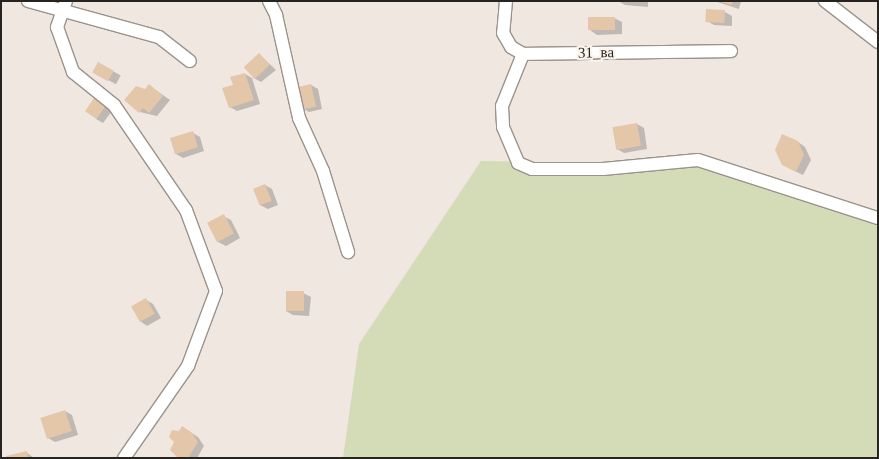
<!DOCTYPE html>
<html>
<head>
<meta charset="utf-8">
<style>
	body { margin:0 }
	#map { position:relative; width:879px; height:459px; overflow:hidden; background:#efe7e0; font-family:"Times New Roman",serif }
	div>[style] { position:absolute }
	.green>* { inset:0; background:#d4dbb7 }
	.shadow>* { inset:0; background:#0003; transform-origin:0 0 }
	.building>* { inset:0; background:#e4c6a9; transform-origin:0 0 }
	.roads { filter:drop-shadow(1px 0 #9a938c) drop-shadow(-1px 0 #9a938c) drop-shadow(0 1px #9a938c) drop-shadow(0 -1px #9a938c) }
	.minor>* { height:12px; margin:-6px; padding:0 6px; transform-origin:6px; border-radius:6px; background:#fff }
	span { translate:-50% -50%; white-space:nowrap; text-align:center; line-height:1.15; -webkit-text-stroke:4.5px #fcf5ee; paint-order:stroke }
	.street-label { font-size:15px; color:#262321 }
	.frame { position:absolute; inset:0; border:2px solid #262321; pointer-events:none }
</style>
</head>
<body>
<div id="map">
	<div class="green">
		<i style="clip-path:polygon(481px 161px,725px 166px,878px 216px,878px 458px,343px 458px,359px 344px)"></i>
	</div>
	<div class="shadow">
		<i style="clip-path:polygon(618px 1px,648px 1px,648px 7px,625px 5px)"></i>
		<i style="clip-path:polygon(714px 1px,741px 1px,739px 9px)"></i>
		<i style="clip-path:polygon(725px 12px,732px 16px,732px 26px,714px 25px,707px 21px)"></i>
		<i style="clip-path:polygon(614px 18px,622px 22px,622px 34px,597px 35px,590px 30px)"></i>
		<i style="clip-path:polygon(260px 55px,276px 70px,261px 82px,254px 78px)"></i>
		<i style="left:98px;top:63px;width:26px;height:10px;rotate:29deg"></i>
		<i style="clip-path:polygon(245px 74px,252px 78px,260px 104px,237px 111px,230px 107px,234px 86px)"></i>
		<i style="clip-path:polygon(311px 85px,318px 89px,322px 109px,309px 112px,302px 108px)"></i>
		<i style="clip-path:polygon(150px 86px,170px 100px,157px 116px,140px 112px)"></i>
		<i style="clip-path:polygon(101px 103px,112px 111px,103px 123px,96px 119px)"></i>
		<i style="clip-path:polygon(637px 124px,644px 128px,647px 149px,624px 153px,617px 149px)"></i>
		<i style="clip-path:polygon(193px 133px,200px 137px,204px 151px,183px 158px,176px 154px)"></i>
		<i style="clip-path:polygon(798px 142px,805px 147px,811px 160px,803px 175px,791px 169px)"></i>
		<i style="clip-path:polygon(265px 185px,272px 189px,278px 205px,268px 209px,260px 205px)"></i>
		<i style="clip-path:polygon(223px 216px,231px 220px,240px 238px,226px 246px,218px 242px)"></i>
		<i style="clip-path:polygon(303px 293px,311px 297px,309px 316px,293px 315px,286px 311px)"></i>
		<i style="clip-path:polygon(146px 300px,153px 304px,161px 318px,147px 326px,140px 321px,132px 307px)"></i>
		<i style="clip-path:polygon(65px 411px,72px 415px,78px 435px,55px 442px,48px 438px)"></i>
		<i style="clip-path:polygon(182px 427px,198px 437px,204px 446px,197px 458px,177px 456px)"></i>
		<i style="clip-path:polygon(26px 452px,34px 458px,7px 458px)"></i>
	</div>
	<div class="building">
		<i style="clip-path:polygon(716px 1px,733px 1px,732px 5px)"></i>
		<i style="left:706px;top:9px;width:19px;height:13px;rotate:3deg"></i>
		<i style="left:615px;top:17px;width:13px;height:27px;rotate:90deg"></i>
		<i style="left:259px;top:53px;width:16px;height:21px;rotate:47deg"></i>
		<i style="left:98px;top:62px;width:18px;height:12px;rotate:29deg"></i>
		<i style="clip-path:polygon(245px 73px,254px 100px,229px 108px,222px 88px,233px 85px,230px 77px)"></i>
		<i style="clip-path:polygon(149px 84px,163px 96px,149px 113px,143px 108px,139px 113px,124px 100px,136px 86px,145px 89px)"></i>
		<i style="left:311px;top:84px;width:23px;height:14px;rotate:77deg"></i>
		<i style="left:94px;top:98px;width:14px;height:16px;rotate:34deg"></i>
		<i style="left:637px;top:123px;width:23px;height:25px;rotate:80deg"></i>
		<i style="left:193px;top:131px;width:17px;height:24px;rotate:73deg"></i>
		<i style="clip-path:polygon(782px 134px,798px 141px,804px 155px,796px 172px,782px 165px,775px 150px)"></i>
		<i style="left:265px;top:184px;width:18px;height:13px;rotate:68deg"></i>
		<i style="left:224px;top:214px;width:22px;height:19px;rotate:63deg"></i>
		<i style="left:286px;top:291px;width:18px;height:20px"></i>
		<i style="left:146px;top:298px;width:18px;height:17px;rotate:61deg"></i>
		<i style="left:65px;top:410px;width:22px;height:26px;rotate:72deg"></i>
		<i style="clip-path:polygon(182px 426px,191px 432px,198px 442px,188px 458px,177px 457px,170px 450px,174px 442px,169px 437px,172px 430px,179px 431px)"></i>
		<i style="clip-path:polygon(27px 451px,28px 458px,6px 458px,6px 456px)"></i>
	</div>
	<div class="roads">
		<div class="minor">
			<i style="left:28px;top:1px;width:136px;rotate:15.4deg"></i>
			<i style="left:159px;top:37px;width:39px;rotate:38deg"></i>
			<i style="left:66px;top:1px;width:28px;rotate:109deg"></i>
			<i style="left:57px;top:27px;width:48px;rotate:70.4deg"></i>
			<i style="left:73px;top:72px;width:53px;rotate:38.8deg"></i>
			<i style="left:114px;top:105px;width:127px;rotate:55.6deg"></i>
			<i style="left:186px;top:210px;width:86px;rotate:69.7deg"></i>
			<i style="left:216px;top:291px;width:80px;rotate:110.5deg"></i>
			<i style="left:188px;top:366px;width:112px;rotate:124.8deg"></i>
			<i style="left:269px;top:1px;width:16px;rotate:63deg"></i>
			<i style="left:276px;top:15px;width:106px;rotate:77.4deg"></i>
			<i style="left:299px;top:118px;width:58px;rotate:65.6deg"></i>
			<i style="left:323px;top:171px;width:85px;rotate:72.8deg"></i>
			<i style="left:506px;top:1px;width:32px;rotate:95deg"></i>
			<i style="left:503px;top:33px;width:16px;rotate:60deg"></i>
			<i style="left:511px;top:47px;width:14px;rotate:30deg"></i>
			<i style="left:523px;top:54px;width:208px;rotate:-0.8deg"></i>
			<i style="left:825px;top:1px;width:67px;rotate:37.7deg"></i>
			<i style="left:523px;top:54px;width:56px;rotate:112deg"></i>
			<i style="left:502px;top:106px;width:21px;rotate:87deg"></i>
			<i style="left:503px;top:127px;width:39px;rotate:67deg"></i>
			<i style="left:518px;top:163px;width:15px;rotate:23deg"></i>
			<i style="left:532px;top:169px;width:71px"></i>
			<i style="left:603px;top:169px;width:95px;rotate:-5.4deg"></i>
			<i style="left:698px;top:160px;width:189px;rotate:17.9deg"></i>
		</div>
	</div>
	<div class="street-label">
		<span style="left:596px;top:53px;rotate:-1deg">31_ва</span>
	</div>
	<div class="frame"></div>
</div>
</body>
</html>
